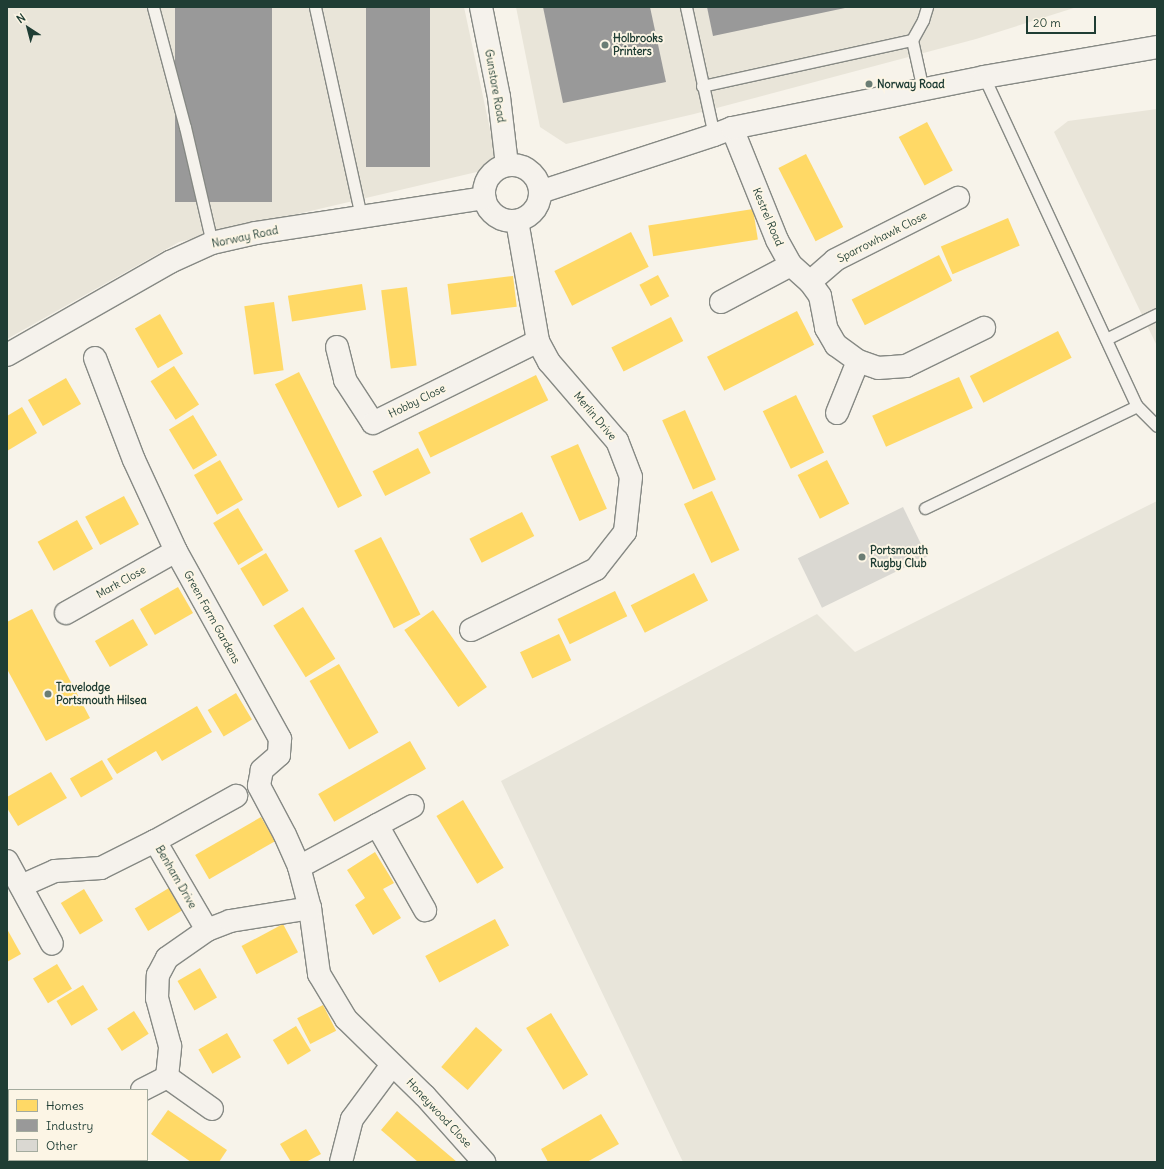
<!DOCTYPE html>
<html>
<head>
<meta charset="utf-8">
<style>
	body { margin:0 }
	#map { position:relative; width:1164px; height:1169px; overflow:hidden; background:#f7f3ea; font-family:Delius,sans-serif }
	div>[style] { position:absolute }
	.built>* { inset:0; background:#e9e5d9 }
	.green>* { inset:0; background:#e8e5da }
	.homes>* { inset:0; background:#ffd966; transform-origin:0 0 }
	.industry>* { inset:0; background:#999; transform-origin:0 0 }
	.building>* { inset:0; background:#dad8d2; transform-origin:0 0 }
	.roads { filter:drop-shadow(1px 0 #868984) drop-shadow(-1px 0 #868984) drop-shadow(0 1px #868984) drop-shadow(0 -1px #868984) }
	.service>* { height:11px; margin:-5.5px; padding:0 5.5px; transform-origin:5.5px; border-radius:5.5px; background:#f5f2ec }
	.minor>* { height:22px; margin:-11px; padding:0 11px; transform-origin:11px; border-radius:11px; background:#f5f2ec }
	.tertiary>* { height:22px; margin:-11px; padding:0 11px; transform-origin:11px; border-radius:11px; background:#f5f2ec }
	.tertiary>.ring { margin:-11px; padding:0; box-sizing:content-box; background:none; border:22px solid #f5f2ec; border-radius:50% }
	.primary>* { height:22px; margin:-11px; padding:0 11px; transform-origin:11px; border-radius:11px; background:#f5f2ec }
	.dots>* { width:11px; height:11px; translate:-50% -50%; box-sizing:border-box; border:2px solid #fcf5e5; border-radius:50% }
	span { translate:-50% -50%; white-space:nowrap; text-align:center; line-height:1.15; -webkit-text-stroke:4px #fcf5e5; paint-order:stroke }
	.poi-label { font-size:11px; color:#1f3d34; font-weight:700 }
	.left { translate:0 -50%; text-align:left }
	.street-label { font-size:11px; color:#1f3d34 }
	.frame { position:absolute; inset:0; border:8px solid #1f3d34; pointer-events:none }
	.legend { position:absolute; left:8px; top:1089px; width:140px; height:72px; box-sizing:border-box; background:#fcf5e5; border:1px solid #a4ab9e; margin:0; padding:5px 7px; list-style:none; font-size:12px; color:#1f3d34 }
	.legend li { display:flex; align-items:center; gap:8px; height:20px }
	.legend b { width:20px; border:1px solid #a4ab9e }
	.north { position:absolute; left:8px; top:8px; width:40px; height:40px; -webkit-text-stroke:3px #fcf5e5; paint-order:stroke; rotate:324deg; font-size:11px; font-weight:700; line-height:16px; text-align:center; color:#1f3d34 }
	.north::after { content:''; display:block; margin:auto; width:14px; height:18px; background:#1f3d34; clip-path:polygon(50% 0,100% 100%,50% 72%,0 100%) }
	.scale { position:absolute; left:1026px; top:16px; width:70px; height:18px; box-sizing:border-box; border:2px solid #1f3d34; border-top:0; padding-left:5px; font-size:12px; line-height:14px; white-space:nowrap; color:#1f3d34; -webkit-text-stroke:3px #fcf5e5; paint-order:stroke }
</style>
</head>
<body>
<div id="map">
	<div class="built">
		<i style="clip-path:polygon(7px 7px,464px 7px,498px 167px,179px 242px,7px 339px)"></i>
		<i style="clip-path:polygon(516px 7px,1077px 7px,976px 39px,694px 114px,566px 144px,540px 127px)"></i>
		<i style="clip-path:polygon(1157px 109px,1157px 346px,1054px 132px,1068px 121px)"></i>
	</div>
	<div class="green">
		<i style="clip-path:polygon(1157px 501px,1157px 1162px,683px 1162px,501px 781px,817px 614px,855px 652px)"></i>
	</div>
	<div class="homes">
		<i style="left:927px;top:122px;width:55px;height:32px;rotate:62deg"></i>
		<i style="left:806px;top:154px;width:82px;height:31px;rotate:63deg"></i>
		<i style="left:753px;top:209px;width:31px;height:106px;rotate:81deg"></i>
		<i style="left:1008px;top:218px;width:30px;height:73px;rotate:67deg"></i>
		<i style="left:631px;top:232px;width:39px;height:86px;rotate:63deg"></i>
		<i style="left:939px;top:255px;width:29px;height:98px;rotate:63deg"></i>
		<i style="left:658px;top:275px;width:24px;height:21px;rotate:62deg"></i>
		<i style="left:513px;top:276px;width:31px;height:66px;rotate:83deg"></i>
		<i style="left:362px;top:284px;width:26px;height:75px;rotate:81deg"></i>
		<i style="left:407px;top:287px;width:79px;height:26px;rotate:83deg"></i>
		<i style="left:274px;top:302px;width:69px;height:30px;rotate:82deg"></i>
		<i style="left:797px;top:311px;width:38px;height:101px;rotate:63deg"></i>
		<i style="left:160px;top:314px;width:46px;height:29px;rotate:60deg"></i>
		<i style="left:671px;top:317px;width:27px;height:67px;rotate:63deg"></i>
		<i style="left:1058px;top:331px;width:30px;height:99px;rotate:63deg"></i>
		<i style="left:174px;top:366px;width:46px;height:28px;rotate:57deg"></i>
		<i style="left:299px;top:372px;width:139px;height:27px;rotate:63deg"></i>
		<i style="left:536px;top:375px;width:28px;height:131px;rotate:64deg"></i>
		<i style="left:959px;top:377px;width:34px;height:95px;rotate:66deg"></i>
		<i style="left:66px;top:378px;width:30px;height:44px;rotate:60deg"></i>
		<i style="left:796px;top:395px;width:64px;height:37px;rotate:64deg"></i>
		<i style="clip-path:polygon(22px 407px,37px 433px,7px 451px,7px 416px)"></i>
		<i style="left:685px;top:410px;width:76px;height:25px;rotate:66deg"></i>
		<i style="left:193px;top:415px;width:47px;height:28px;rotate:59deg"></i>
		<i style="left:578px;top:444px;width:71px;height:30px;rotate:66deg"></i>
		<i style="left:418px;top:448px;width:28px;height:51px;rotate:63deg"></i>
		<i style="left:220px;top:460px;width:46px;height:30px;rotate:60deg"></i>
		<i style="left:827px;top:460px;width:49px;height:33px;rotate:63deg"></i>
		<i style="left:712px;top:491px;width:65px;height:31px;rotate:65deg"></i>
		<i style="left:124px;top:496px;width:32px;height:44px;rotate:62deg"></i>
		<i style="left:238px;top:508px;width:49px;height:29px;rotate:59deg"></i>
		<i style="left:522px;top:512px;width:27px;height:59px;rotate:63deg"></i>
		<i style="left:77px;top:520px;width:33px;height:45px;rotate:61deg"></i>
		<i style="left:381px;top:537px;width:87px;height:30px;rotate:63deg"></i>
		<i style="left:266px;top:553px;width:44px;height:30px;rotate:59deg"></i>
		<i style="left:694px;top:573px;width:31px;height:71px;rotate:63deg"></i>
		<i style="left:178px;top:587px;width:30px;height:44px;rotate:60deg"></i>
		<i style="left:615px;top:591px;width:28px;height:64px;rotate:64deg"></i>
		<i style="left:303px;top:607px;width:61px;height:35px;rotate:58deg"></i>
		<i style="clip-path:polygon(32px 609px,90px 718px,46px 741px,7px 669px,7px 622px)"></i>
		<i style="left:433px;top:610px;width:94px;height:35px;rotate:55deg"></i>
		<i style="left:133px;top:619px;width:30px;height:44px;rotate:60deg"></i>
		<i style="left:559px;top:634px;width:29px;height:43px;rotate:65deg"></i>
		<i style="left:339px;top:664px;width:79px;height:34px;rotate:60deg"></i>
		<i style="left:236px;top:693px;width:31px;height:33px;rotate:59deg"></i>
		<i style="clip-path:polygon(197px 706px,212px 732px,162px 761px,156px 751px,117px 774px,107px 759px)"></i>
		<i style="left:410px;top:741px;width:32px;height:106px;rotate:60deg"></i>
		<i style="left:102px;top:760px;width:22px;height:37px;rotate:60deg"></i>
		<i style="clip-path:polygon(51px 772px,67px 798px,18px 826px,7px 808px,7px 797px)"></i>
		<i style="left:463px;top:800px;width:79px;height:31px;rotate:59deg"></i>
		<i style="left:261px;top:817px;width:28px;height:76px;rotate:60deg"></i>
		<i style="clip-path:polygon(375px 852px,394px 883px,383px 889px,401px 918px,373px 935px,355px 905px,365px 898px,347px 870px)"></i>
		<i style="left:169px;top:888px;width:26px;height:40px;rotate:59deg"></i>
		<i style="left:84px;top:889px;width:37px;height:27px;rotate:59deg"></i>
		<i style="left:495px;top:919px;width:30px;height:79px;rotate:62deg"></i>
		<i style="left:283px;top:924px;width:32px;height:47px;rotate:62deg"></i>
		<i style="clip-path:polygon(7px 929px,21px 954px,7px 962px)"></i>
		<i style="left:57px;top:964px;width:29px;height:28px;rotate:59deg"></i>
		<i style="left:200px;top:968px;width:34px;height:26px;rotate:60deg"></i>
		<i style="left:83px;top:985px;width:29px;height:31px;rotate:59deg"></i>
		<i style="left:323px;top:1005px;width:29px;height:29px;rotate:63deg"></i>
		<i style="left:134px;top:1011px;width:27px;height:32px;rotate:57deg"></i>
		<i style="left:551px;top:1013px;width:72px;height:29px;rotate:59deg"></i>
		<i style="left:296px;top:1026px;width:29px;height:27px;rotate:59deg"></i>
		<i style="left:476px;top:1027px;width:35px;height:53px;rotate:41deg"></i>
		<i style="left:227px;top:1033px;width:28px;height:33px;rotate:60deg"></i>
		<i style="clip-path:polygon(168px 1110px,227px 1150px,219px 1162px,191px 1162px,151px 1134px)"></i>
		<i style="clip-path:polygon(397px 1111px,457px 1162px,418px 1162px,381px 1130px)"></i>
		<i style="clip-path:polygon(601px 1114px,619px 1144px,587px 1162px,548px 1162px,541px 1149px)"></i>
		<i style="clip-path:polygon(306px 1129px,321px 1154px,306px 1162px,291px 1162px,280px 1144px)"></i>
	</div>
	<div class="industry">
		<i style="left:175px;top:7px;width:97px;height:195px"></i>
		<i style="left:366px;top:7px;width:64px;height:160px"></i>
		<i style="clip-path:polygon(543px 7px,650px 7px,666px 82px,563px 103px)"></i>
		<i style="clip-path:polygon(707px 7px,845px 7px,845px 8px,713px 36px)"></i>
	</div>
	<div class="building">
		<i style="left:903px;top:507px;width:55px;height:117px;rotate:64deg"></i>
	</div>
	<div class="roads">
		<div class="service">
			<i style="left:153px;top:7px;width:124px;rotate:75.1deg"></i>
			<i style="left:185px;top:127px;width:119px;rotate:76.9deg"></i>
			<i style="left:315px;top:7px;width:215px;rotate:77.6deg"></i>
			<i style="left:686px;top:7px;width:131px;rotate:77.7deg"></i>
			<i style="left:912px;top:40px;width:23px;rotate:-61deg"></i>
			<i style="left:923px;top:20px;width:14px;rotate:-73deg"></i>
			<i style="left:984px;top:77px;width:363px;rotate:65.1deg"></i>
			<i style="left:1137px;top:406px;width:28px;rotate:45deg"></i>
			<i style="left:702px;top:86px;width:215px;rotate:-12.4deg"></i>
			<i style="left:912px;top:40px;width:51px;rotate:77.6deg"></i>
			<i style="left:1106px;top:339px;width:57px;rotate:-26.1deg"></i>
			<i style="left:925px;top:508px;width:235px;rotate:-25.7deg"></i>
		</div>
		<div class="minor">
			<i style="left:481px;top:7px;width:92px;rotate:78.7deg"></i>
			<i style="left:499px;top:97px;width:68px;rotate:83.3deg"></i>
			<i style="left:732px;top:128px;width:121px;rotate:68.1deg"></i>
			<i style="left:777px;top:240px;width:29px;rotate:61deg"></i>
			<i style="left:791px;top:265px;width:25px;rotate:42deg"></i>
			<i style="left:810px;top:282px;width:17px;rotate:54deg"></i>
			<i style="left:820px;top:296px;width:33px;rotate:79deg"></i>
			<i style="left:826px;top:328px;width:20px;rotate:60deg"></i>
			<i style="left:836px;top:345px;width:27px;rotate:36deg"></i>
			<i style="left:858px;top:361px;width:21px;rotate:19deg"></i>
			<i style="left:878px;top:368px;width:28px;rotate:-4deg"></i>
			<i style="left:906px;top:366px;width:87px;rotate:-26deg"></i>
			<i style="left:810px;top:282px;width:33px;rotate:-41deg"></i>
			<i style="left:835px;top:260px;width:138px;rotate:-26.8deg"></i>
			<i style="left:721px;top:302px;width:79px;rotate:-27.9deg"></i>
			<i style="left:337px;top:347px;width:34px;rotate:76deg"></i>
			<i style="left:345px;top:380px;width:51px;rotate:56.9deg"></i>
			<i style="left:373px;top:423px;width:184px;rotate:-26.4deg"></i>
			<i style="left:95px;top:358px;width:109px;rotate:69.1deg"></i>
			<i style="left:134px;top:460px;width:100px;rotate:65.2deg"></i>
			<i style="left:176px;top:551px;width:215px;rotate:61deg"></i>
			<i style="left:280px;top:739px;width:16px;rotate:94deg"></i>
			<i style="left:279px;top:755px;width:23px;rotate:139deg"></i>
			<i style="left:262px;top:770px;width:16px;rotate:101deg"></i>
			<i style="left:259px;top:786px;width:55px;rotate:62deg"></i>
			<i style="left:285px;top:835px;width:35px;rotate:66deg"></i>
			<i style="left:299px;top:867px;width:42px;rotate:75deg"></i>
			<i style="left:310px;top:908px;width:67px;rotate:82.2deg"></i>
			<i style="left:319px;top:974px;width:52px;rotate:59deg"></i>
			<i style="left:346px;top:1019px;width:110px;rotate:44.3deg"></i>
			<i style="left:425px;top:1096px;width:89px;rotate:48.2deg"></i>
			<i style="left:837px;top:413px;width:56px;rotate:-68deg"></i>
			<i style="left:66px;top:613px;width:126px;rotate:-29.4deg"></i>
			<i style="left:471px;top:630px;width:139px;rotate:-26deg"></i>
			<i style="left:596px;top:569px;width:47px;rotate:-51.9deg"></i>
			<i style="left:625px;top:532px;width:55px;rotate:-83.8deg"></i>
			<i style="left:631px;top:477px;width:39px;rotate:-111deg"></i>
			<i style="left:617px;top:441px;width:104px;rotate:-130.7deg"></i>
			<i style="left:549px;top:362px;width:24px;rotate:-118deg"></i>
			<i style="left:538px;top:341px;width:122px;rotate:-99.9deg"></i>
			<i style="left:377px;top:825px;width:98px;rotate:60.5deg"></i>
			<i style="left:7px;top:861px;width:94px;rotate:61.5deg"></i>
			<i style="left:299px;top:867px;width:129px;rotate:-28.2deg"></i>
			<i style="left:21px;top:886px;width:37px;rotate:-24deg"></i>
			<i style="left:55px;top:871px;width:46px;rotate:-3.7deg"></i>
			<i style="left:101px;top:868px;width:60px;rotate:-26.6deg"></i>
			<i style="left:207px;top:930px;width:103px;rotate:-120.3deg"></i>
			<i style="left:155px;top:841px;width:93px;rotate:-29.1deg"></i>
			<i style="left:167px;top:1077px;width:31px;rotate:-84deg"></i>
			<i style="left:170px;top:1046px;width:50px;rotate:-105.2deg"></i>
			<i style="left:157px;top:998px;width:23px;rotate:-88deg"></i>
			<i style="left:158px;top:975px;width:19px;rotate:-62deg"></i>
			<i style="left:167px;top:958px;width:49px;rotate:-35deg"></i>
			<i style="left:207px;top:930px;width:25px;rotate:-21deg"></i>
			<i style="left:230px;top:921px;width:81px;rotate:-9.2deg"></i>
			<i style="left:142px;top:1090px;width:28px;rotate:-27deg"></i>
			<i style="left:167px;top:1077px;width:55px;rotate:35.4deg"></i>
			<i style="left:341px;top:1162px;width:44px;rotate:-75.7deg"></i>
			<i style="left:352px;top:1119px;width:67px;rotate:-53.5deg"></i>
		</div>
		<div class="tertiary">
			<i class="ring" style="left:484px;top:165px;width:34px;height:34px"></i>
			<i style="left:540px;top:192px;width:183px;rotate:-18.1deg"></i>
			<i style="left:714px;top:135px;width:19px;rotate:-21deg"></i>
			<i style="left:732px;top:128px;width:257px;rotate:-11.4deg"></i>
			<i style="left:984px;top:77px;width:176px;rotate:-9.8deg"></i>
			<i style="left:7px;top:355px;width:188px;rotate:-29.7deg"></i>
			<i style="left:170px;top:262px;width:46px;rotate:-24.3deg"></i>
			<i style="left:212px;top:243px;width:45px;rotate:-12.8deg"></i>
			<i style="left:256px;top:233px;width:231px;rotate:-8.7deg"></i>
		</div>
		<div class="primary">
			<i style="left:7px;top:1109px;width:3px;rotate:45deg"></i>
			<i style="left:61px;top:1160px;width:4px;rotate:34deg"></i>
		</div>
	</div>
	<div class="dots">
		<i style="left:605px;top:45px;background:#6b7d74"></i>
		<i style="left:869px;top:84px;background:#6b7d74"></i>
		<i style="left:862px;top:557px;background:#6b7d74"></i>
		<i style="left:48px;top:694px;background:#6b7d74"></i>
	</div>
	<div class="poi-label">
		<span class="left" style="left:613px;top:45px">Holbrooks<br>Printers</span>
		<span class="left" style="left:877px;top:84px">Norway Road</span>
		<span class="left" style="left:870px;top:557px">Portsmouth<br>Rugby Club</span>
		<span class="left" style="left:56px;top:694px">Travelodge<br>Portsmouth Hilsea</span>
	</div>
	<div class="street-label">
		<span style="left:495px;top:86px;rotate:80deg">Gunstore Road</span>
		<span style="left:768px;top:217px;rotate:67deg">Kestrel Road</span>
		<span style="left:245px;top:237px;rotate:-12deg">Norway Road</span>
		<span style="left:882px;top:237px;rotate:-27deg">Sparrowhawk Close</span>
		<span style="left:417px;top:401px;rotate:-26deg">Hobby Close</span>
		<span style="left:595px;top:416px;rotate:50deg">Merlin Drive</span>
		<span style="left:121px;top:582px;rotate:-29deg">Mark Close</span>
		<span style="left:212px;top:617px;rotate:61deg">Green Farm Gardens</span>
		<span style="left:176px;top:877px;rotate:60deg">Benham Drive</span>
		<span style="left:439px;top:1113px;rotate:47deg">Honeywood Close</span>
	</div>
	<div class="frame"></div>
	<ul class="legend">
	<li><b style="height:11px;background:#ffd966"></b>Homes</li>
	<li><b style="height:11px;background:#999"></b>Industry</li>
	<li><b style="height:11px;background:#dad8d2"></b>Other</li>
	</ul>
	<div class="north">N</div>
	<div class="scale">20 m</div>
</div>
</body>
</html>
